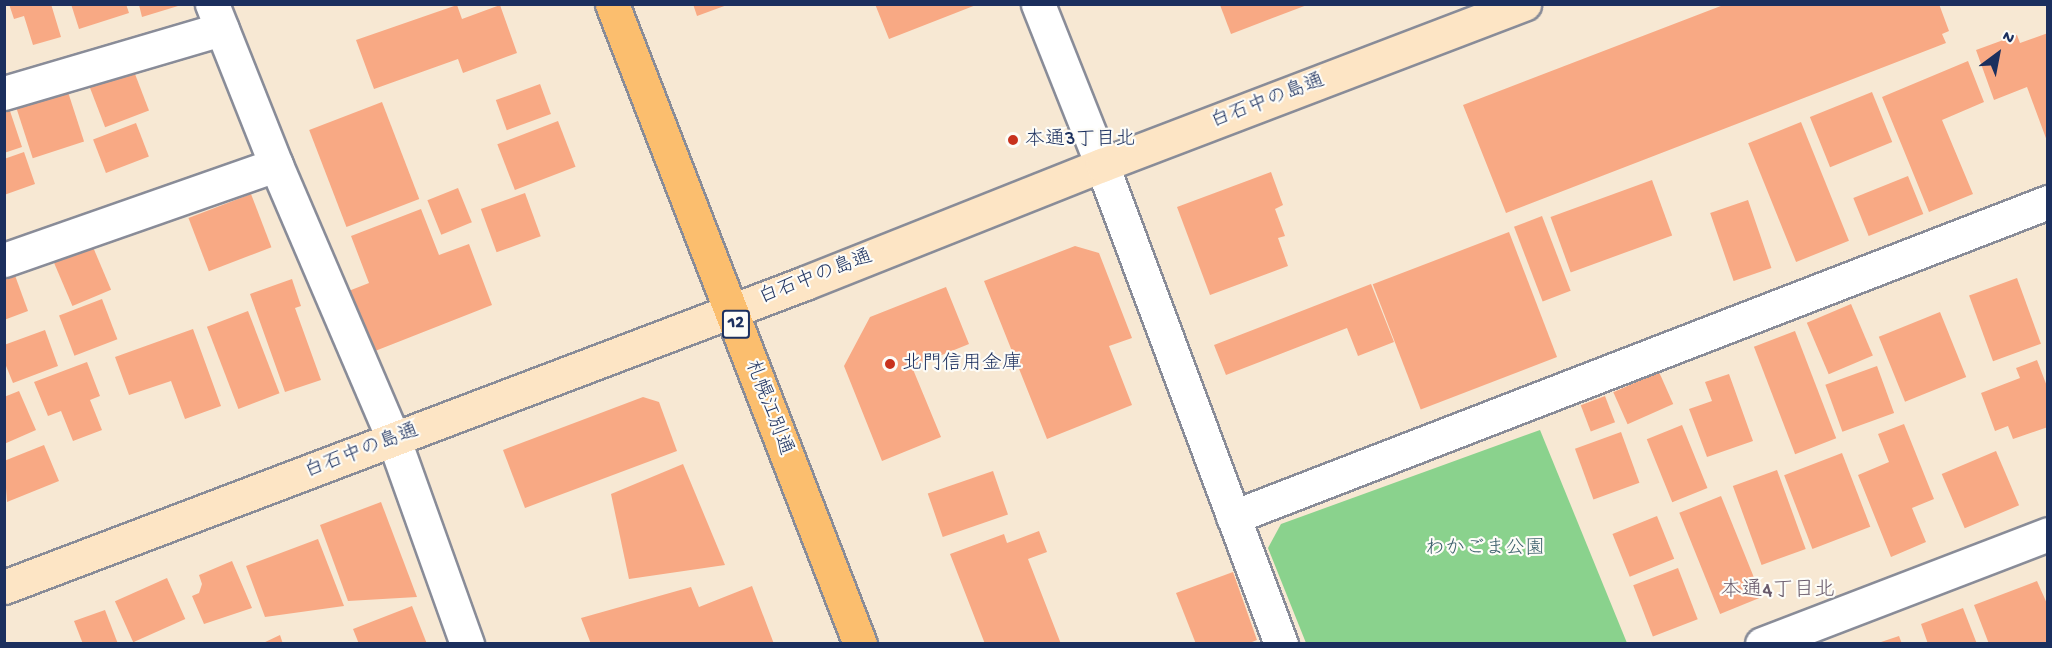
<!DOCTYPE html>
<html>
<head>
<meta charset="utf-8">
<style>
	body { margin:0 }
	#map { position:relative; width:2052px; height:648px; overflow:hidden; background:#f7e8d3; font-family:"Gochi Hand","Klee One",sans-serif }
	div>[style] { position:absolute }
	.green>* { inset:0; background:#8ad28d }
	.building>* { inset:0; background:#f8a984; transform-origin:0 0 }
	.roads { filter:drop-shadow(2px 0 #898c98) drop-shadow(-2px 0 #898c98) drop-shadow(0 2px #898c98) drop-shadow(0 -2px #898c98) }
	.street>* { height:33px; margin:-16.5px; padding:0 16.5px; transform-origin:16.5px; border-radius:16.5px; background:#fff }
	.secondary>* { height:33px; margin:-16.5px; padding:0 16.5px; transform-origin:16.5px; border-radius:16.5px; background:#fde5c5 }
	.highway>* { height:33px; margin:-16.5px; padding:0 16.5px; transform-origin:16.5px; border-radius:16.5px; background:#fbbe6e }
	.dots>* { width:16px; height:16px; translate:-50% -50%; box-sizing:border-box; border:3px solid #fdfcf7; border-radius:50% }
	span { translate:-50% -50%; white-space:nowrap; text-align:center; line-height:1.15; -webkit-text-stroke:4.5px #fdfcf7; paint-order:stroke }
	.shield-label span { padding:2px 4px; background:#fdfcf7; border:2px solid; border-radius:4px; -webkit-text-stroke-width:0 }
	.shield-label { font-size:18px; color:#1b2f5e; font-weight:700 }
	.street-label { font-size:20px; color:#1b2f5e }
	.poi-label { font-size:20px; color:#1b2f5e }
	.left { translate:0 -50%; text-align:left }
	.park-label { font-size:20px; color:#3c606c }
	.neighbourhood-label { font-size:21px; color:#685a6b }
	.frame { position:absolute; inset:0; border:6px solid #1b2f5e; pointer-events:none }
	.north { position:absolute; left:1968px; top:24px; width:60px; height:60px; -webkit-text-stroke:4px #fdfcf7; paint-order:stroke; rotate:32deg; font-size:16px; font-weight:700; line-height:24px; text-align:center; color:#1b2f5e }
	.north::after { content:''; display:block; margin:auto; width:21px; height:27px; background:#1b2f5e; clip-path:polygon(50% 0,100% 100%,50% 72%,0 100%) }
</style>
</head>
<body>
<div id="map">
	<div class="green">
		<i style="clip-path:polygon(1540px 430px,1627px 643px,1306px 643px,1268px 548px,1281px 524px)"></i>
	</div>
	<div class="building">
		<i style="clip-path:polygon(9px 4px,51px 4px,61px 37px,33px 45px,24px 16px,14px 19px)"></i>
		<i style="clip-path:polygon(71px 4px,126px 4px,129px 13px,79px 29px)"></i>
		<i style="clip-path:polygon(693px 4px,727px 4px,727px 5px,697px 16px)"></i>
		<i style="clip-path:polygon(875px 4px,976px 4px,976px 5px,889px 39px)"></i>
		<i style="clip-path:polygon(1726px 4px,1939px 4px,1949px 31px,1942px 34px,1946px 43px,1506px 213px,1463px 105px)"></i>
		<i style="clip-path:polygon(139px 5px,178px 5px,178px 6px,142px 17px)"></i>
		<i style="clip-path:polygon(457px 5px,462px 19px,500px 5px,517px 53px,463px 73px,458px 59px,374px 89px,356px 40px)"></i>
		<i style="clip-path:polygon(1220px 5px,1307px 5px,1231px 34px)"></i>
		<i style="clip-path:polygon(2048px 33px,2048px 141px,2047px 141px,2027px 87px,1994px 100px,1976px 50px,2017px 35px,2020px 43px)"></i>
		<i style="left:130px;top:61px;width:53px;height:47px;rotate:69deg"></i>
		<i style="clip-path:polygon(1968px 61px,1984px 102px,1942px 120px,1973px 194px,1929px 212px,1882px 97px)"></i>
		<i style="left:540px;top:84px;width:32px;height:47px;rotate:70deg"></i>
		<i style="left:68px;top:92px;width:52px;height:54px;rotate:72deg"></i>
		<i style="left:1872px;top:92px;width:54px;height:67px;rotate:68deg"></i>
		<i style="clip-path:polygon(5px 96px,22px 147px,4px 153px,4px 97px)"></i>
		<i style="left:382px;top:102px;width:104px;height:78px;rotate:69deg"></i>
		<i style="left:558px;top:121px;width:49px;height:65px;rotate:69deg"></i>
		<i style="left:1801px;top:122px;width:128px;height:57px;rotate:68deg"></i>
		<i style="left:136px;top:123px;width:36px;height:46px;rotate:69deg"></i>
		<i style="clip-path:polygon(24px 152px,35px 184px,4px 195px,4px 159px)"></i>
		<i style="clip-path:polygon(1271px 172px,1283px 205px,1275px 209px,1285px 236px,1278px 238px,1288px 266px,1210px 295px,1177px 207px)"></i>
		<i style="left:1908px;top:176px;width:41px;height:59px;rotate:68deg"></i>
		<i style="left:1652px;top:180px;width:59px;height:108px;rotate:70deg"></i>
		<i style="left:458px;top:188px;width:37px;height:33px;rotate:68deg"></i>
		<i style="left:525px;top:193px;width:46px;height:47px;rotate:70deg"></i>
		<i style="left:251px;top:194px;width:57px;height:67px;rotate:69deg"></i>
		<i style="left:1748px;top:200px;width:72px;height:40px;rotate:71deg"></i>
		<i style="clip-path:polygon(421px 209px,439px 255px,469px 244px,492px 305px,370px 353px,346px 292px,369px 283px,351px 236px)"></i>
		<i style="left:1542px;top:216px;width:80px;height:30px;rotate:69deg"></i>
		<i style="left:1509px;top:232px;width:134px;height:146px;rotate:69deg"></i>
		<i style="left:90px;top:240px;width:54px;height:42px;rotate:67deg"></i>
		<i style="clip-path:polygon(1075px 246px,1099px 253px,1132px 338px,1109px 346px,1132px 405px,1047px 439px,984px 281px)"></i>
		<i style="clip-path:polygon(13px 270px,28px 311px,4px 320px,4px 273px)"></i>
		<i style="left:2017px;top:278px;width:70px;height:51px;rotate:70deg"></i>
		<i style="clip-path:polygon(292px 279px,301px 306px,295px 308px,321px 380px,285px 392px,250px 294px)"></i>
		<i style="clip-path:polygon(1371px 284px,1394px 342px,1358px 356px,1347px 328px,1226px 375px,1214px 345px)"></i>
		<i style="clip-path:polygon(946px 287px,969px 344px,912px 367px,941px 437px,882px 461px,844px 366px,870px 317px)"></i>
		<i style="left:102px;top:299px;width:43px;height:46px;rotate:69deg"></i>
		<i style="left:1851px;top:304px;width:56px;height:48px;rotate:67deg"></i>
		<i style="left:248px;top:311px;width:88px;height:44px;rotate:69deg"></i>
		<i style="left:1940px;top:312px;width:70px;height:66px;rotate:68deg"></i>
		<i style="clip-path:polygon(193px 329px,221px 406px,185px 419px,171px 381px,129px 395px,115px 357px)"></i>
		<i style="clip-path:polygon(45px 330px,58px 366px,13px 383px,4px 361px,4px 345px)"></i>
		<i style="left:1795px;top:331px;width:115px;height:44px;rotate:69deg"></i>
		<i style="clip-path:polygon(2037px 360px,2048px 389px,2048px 427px,2013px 439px,2008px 426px,1995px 431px,1981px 393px,2020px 378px,2016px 368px)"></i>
		<i style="clip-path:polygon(87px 362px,100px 396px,90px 400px,102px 430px,73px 441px,61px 411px,48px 416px,34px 382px)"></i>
		<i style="left:1877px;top:366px;width:50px;height:55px;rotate:70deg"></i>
		<i style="left:1659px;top:372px;width:35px;height:50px;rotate:66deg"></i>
		<i style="clip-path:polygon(1729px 374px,1753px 441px,1707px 457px,1689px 409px,1712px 401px,1705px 382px)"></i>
		<i style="clip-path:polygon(19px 391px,36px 430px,4px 444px,4px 397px)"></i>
		<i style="left:1605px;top:396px;width:28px;height:26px;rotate:69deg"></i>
		<i style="clip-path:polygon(643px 397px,659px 402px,677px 451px,525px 508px,503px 450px)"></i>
		<i style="clip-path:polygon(1904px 424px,1934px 499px,1912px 508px,1926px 542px,1891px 557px,1858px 475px,1889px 462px,1878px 434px)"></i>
		<i style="left:1682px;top:425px;width:68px;height:38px;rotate:68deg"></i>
		<i style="left:1621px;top:432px;width:54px;height:49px;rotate:70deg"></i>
		<i style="clip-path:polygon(44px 445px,59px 481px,7px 502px,4px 461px)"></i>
		<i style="left:1996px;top:451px;width:59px;height:59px;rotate:67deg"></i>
		<i style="left:1842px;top:453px;width:79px;height:62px;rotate:69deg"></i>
		<i style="clip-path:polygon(683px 464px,725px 565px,629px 579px,611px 494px)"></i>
		<i style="left:1777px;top:470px;width:84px;height:47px;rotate:70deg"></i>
		<i style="left:993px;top:471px;width:46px;height:69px;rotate:71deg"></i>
		<i style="left:1721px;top:496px;width:109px;height:45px;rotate:68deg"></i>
		<i style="clip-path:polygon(381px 502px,417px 597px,348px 601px,320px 525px)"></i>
		<i style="left:1657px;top:516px;width:46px;height:48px;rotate:68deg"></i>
		<i style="clip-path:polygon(1039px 531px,1047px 552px,1028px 559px,1061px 644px,985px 644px,950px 554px,1004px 534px,1007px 543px)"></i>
		<i style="clip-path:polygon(318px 539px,344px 606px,265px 617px,246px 566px)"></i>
		<i style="clip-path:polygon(232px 561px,252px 608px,204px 624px,192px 596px,199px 593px,202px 584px,199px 575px)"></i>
		<i style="left:1678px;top:568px;width:55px;height:48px;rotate:69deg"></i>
		<i style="clip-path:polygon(1233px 572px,1257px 640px,1247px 644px,1196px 644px,1176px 593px)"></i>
		<i style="left:167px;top:578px;width:45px;height:57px;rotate:66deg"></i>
		<i style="clip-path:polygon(2037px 581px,2048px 606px,2048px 644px,1989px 644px,1974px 605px)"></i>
		<i style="clip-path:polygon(752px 586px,774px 644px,591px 644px,581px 618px,691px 587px,699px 607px)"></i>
		<i style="clip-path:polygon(412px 606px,427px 644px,359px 644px,353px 629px)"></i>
		<i style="clip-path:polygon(1963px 608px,1977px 644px,1928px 644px,1921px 624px)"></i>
		<i style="clip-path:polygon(105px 610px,118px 644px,83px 644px,74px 621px)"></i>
		<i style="clip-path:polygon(280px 635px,283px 644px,261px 644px)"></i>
		<i style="clip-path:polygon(1899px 636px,1902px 644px,1878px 644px,1878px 643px)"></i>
	</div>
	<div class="roads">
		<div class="street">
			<i style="left:212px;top:4px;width:173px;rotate:68.3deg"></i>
			<i style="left:276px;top:165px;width:299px;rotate:66.8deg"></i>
			<i style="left:394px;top:440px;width:217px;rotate:70.3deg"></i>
			<i style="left:1038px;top:4px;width:173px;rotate:68.3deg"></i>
			<i style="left:1102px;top:165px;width:511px;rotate:69.51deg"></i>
			<i style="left:4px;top:93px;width:227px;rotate:-16.4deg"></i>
			<i style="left:4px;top:260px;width:288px;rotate:-19.3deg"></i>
			<i style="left:1233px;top:517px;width:874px;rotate:-21.13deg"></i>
			<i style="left:1762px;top:644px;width:306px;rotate:-21deg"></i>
		</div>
		<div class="secondary">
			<i style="left:4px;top:587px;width:857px;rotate:-20.78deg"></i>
			<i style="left:805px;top:283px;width:320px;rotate:-21.7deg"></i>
			<i style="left:1102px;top:165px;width:452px;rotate:-20.9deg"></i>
		</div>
		<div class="highway">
			<i style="left:612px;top:4px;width:686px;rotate:68.82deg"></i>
		</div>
	</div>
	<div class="dots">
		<i style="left:1013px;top:140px;background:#c8321e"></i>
		<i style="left:890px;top:364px;background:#c8321e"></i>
	</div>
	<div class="shield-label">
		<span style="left:736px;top:324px">12</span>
	</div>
	<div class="street-label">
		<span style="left:1268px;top:102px;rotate:-21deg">白石中の島通</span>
		<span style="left:816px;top:278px;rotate:-21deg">白石中の島通</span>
		<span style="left:768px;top:408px;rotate:69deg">札幌江別通</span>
		<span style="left:362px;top:452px;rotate:-21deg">白石中の島通</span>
	</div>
	<div class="poi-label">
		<span class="left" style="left:1025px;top:140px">本通3丁目北</span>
		<span class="left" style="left:902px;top:364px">北門信用金庫</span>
	</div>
	<div class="park-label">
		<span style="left:1485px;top:549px">わかごま公園</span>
	</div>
	<div class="neighbourhood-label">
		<span style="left:1778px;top:592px">本通4丁目北</span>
	</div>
	<div class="frame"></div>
	<div class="north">N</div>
</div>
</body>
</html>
